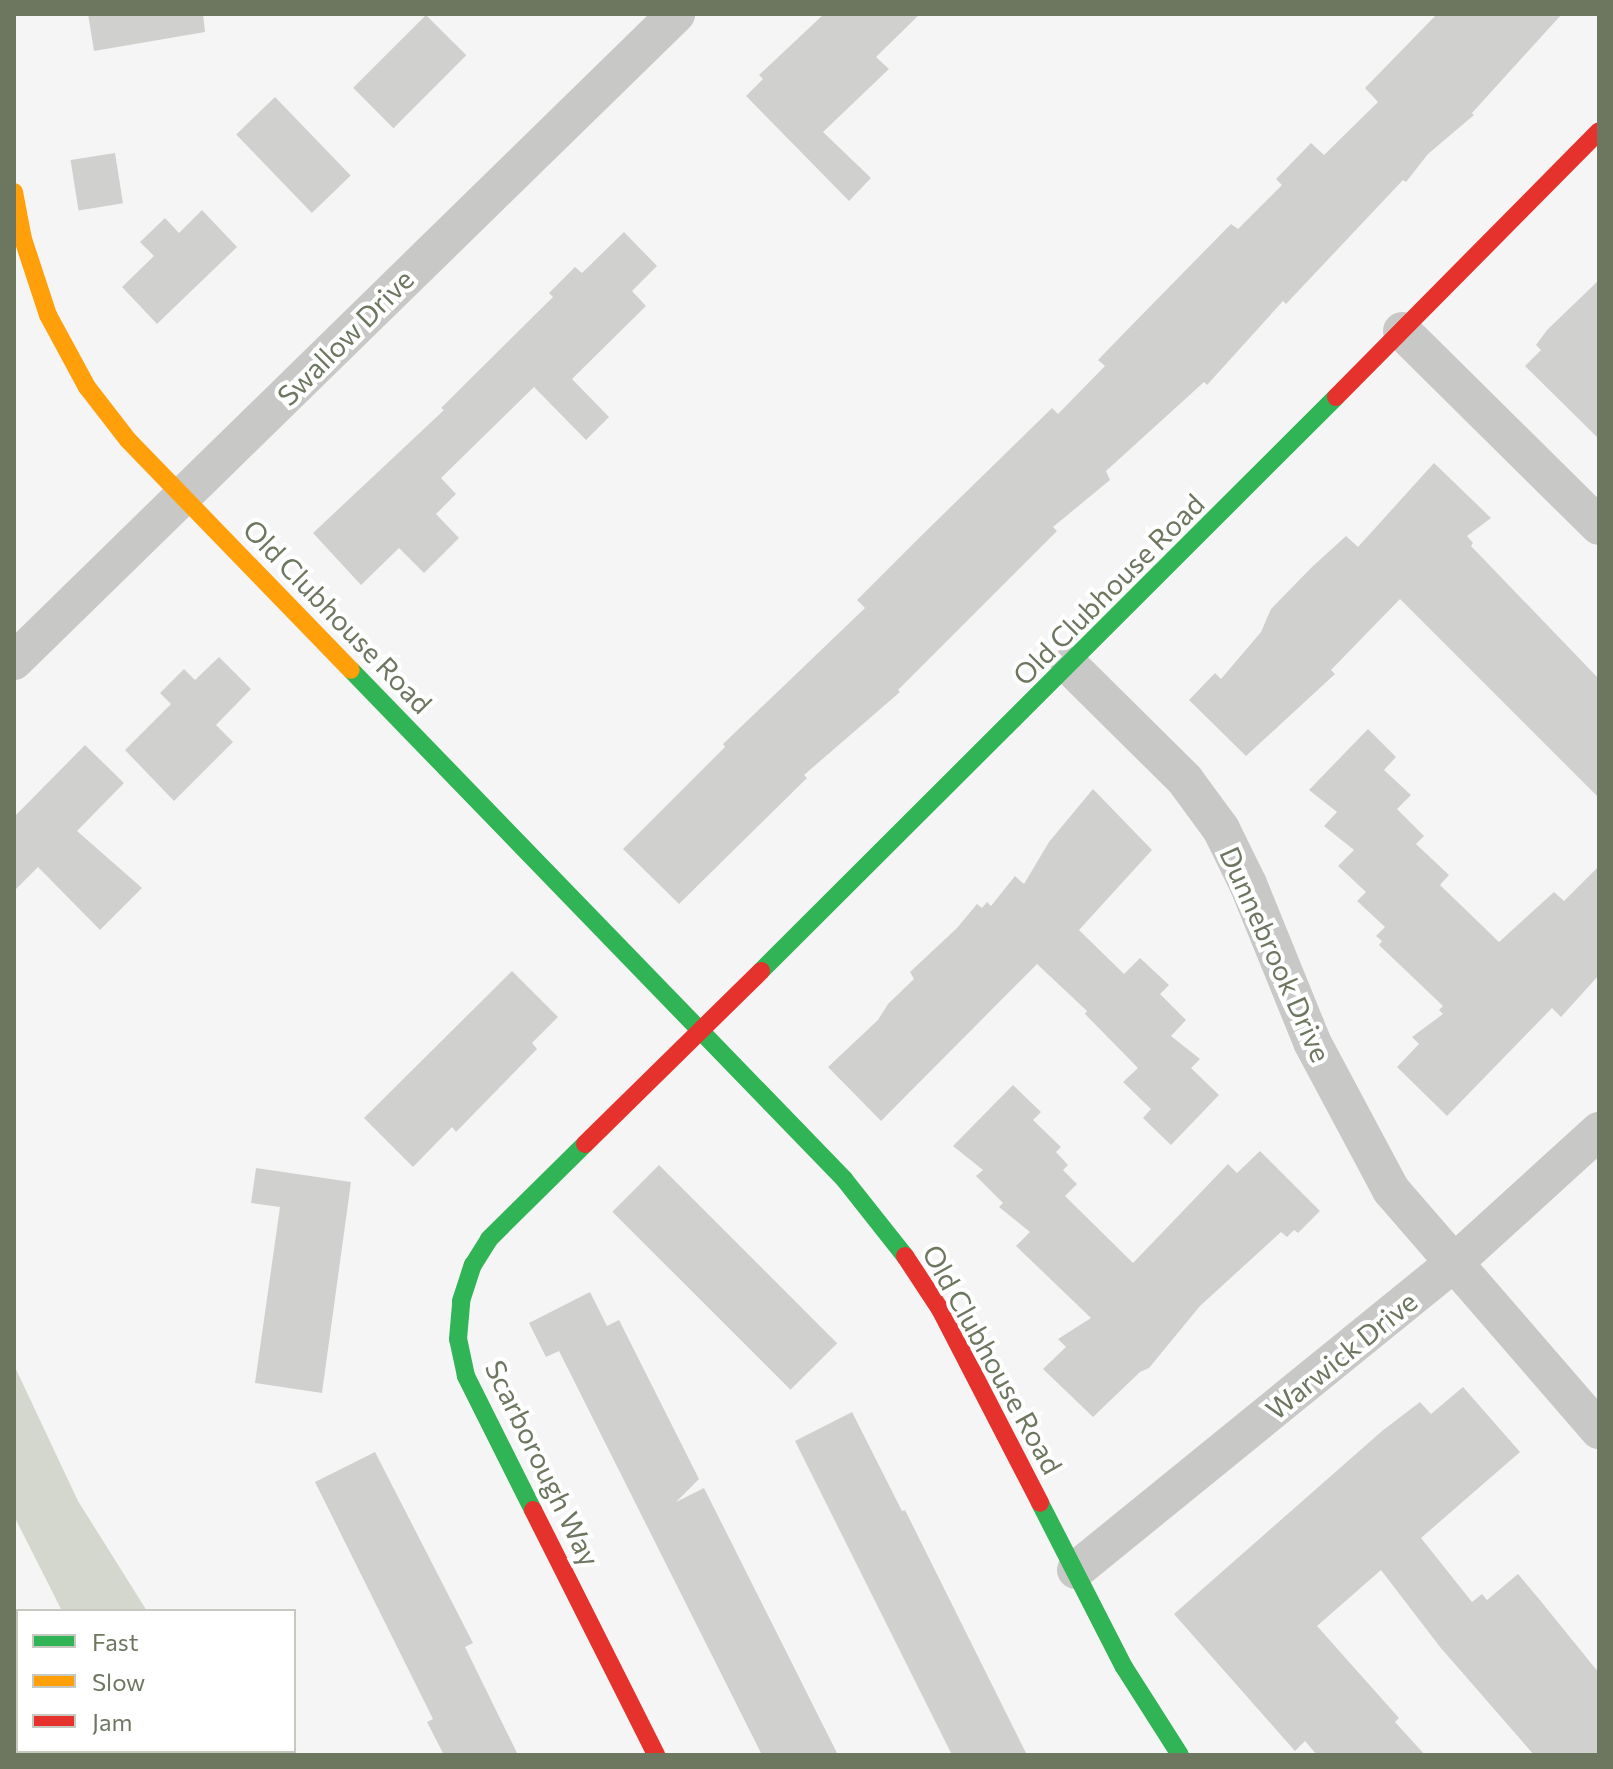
<!DOCTYPE html>
<html>
<head>
<meta charset="utf-8">
<style>
	body { margin:0 }
	#map { position:relative; width:1613px; height:1769px; overflow:hidden; background:#f5f5f5; font-family:Commissioner,sans-serif }
	div>[style] { position:absolute }
	.water>* { inset:0; background:#d4d7cd }
	.building>* { inset:0; background:#d0d1cf; transform-origin:0 0 }
	.street>* { height:38px; margin:-19px; padding:0 19px; transform-origin:19px; border-radius:19px; background:#c8c9c6 }
	.fast>* { height:18px; margin:-9px; padding:0 9px; transform-origin:9px; border-radius:9px; background:#30b455 }
	.slow>* { height:18px; margin:-9px; padding:0 9px; transform-origin:9px; border-radius:9px; background:#ff9f0a }
	.jam>* { height:18px; margin:-9px; padding:0 9px; transform-origin:9px; border-radius:9px; background:#e5322d }
	span { translate:-50% -50%; white-space:nowrap; text-align:center; line-height:1.15; -webkit-text-stroke:8px #fff; paint-order:stroke }
	.street-label { font-size:28px; color:#6d7760 }
	.frame { position:absolute; inset:0; border:16px solid #6d7760; pointer-events:none }
	.legend { position:absolute; left:16px; top:1609px; width:280px; height:144px; box-sizing:border-box; background:#fff; border:2px solid #c5c9bf; margin:0; padding:10px 14px; list-style:none; font-size:24px; color:#6d7760 }
	.legend li { display:flex; align-items:center; gap:16px; height:40px }
	.legend b { width:40px; border:2px solid #c5c9bf }
</style>
</head>
<body>
<div id="map">
	<div class="water">
		<i style="clip-path:polygon(14px 1365px,78px 1501px,147px 1611px,62px 1611px,14px 1516px)"></i>
	</div>
	<div class="building">
		<i style="clip-path:polygon(88px 14px,203px 14px,205px 32px,94px 51px)"></i>
		<i style="clip-path:polygon(824px 14px,920px 14px,876px 57px,889px 69px,823px 132px,871px 178px,849px 201px,746px 96px,763px 79px,759px 75px)"></i>
		<i style="clip-path:polygon(1437px 14px,1562px 14px,1472px 113px,1474px 115px,1428px 154px,1406px 182px,1403px 180px,1286px 304px,1283px 301px,1207px 385px,1204px 382px,1106px 471px,1110px 480px,1053px 527px,1057px 531px,898px 690px,900px 692px,804px 775px,807px 778px,679px 904px,623px 849px,725px 747px,723px 744px,865px 608px,857px 600px,921px 536px,1052px 408px,1058px 414px,1105px 366px,1098px 360px,1127px 330px,1231px 224px,1238px 229px,1282px 185px,1276px 179px,1311px 143px,1324px 155px,1378px 102px,1365px 88px)"></i>
		<i style="left:426px;top:15px;width:57px;height:103px;rotate:45deg"></i>
		<i style="left:275px;top:97px;width:109px;height:54px;rotate:46deg"></i>
		<i style="left:115px;top:153px;width:51px;height:45px;rotate:81deg"></i>
		<i style="clip-path:polygon(202px 210px,237px 247px,157px 324px,122px 287px,154px 256px,140px 242px,165px 218px,179px 233px)"></i>
		<i style="clip-path:polygon(624px 232px,657px 266px,632px 291px,646px 306px,572px 379px,609px 417px,586px 440px,534px 387px,441px 478px,456px 494px,436px 514px,459px 538px,424px 573px,399px 548px,361px 585px,313px 533px,444px 410px,441px 408px,553px 297px,549px 293px,575px 267px,582px 273px)"></i>
		<i style="clip-path:polygon(1599px 280px,1599px 439px,1525px 366px,1541px 350px,1536px 345px,1547px 330px)"></i>
		<i style="clip-path:polygon(1434px 463px,1491px 518px,1467px 536px,1473px 543px,1471px 546px,1599px 679px,1599px 798px,1400px 599px,1331px 670px,1335px 674px,1246px 756px,1189px 700px,1215px 673px,1221px 679px,1261px 632px,1271px 609px,1312px 567px,1346px 536px,1358px 547px)"></i>
		<i style="clip-path:polygon(219px 657px,251px 689px,216px 725px,233px 742px,174px 801px,125px 750px,171px 704px,160px 693px,184px 669px,195px 680px)"></i>
		<i style="clip-path:polygon(1368px 729px,1396px 757px,1384px 770px,1411px 795px,1397px 809px,1424px 836px,1416px 844px,1449px 875px,1440px 885px,1499px 942px,1554px 892px,1564px 901px,1599px 866px,1599px 975px,1561px 1017px,1552px 1008px,1447px 1116px,1397px 1067px,1419px 1044px,1412px 1037px,1443px 1014px,1439px 1010px,1443px 1006px,1379px 945px,1382px 941px,1376px 936px,1385px 927px,1357px 901px,1366px 892px,1338px 866px,1354px 850px,1324px 826px,1337px 812px,1309px 790px)"></i>
		<i style="clip-path:polygon(85px 745px,124px 783px,77px 831px,142px 888px,100px 930px,38px 867px,14px 891px,14px 817px)"></i>
		<i style="clip-path:polygon(1093px 789px,1152px 850px,1079px 930px,1124px 974px,1140px 958px,1169px 985px,1160px 994px,1186px 1020px,1171px 1036px,1200px 1059px,1191px 1068px,1219px 1095px,1171px 1145px,1143px 1118px,1151px 1109px,1123px 1082px,1138px 1068px,1085px 1014px,1087px 1011px,1037px 964px,881px 1121px,828px 1067px,878px 1020px,888px 1004px,914px 979px,910px 972px,957px 928px,977px 904px,982px 908px,987px 902px,991px 906px,1015px 876px,1024px 884px,1049px 842px)"></i>
		<i style="clip-path:polygon(512px 971px,558px 1017px,532px 1043px,537px 1049px,456px 1132px,452px 1127px,413px 1167px,364px 1118px)"></i>
		<i style="clip-path:polygon(1013px 1085px,1041px 1112px,1033px 1120px,1061px 1147px,1056px 1152px,1068px 1165px,1063px 1170px,1077px 1184px,1065px 1196px,1133px 1263px,1228px 1164px,1237px 1173px,1260px 1151px,1320px 1211px,1298px 1233px,1294px 1230px,1287px 1237px,1281px 1232px,1200px 1306px,1149px 1368px,1140px 1372px,1093px 1417px,1043px 1369px,1066px 1347px,1058px 1339px,1091px 1318px,1016px 1246px,1030px 1232px,999px 1207px,1003px 1203px,976px 1176px,983px 1170px,953px 1146px)"></i>
		<i style="left:659px;top:1165px;width:252px;height:66px;rotate:45deg"></i>
		<i style="clip-path:polygon(256px 1168px,351px 1182px,322px 1393px,255px 1383px,280px 1207px,251px 1203px)"></i>
		<i style="clip-path:polygon(590px 1292px,607px 1326px,619px 1320px,699px 1479px,676px 1502px,704px 1488px,838px 1755px,762px 1755px,559px 1351px,546px 1357px,529px 1323px)"></i>
		<i style="clip-path:polygon(1463px 1387px,1520px 1452px,1421px 1538px,1472px 1602px,1482px 1594px,1487px 1600px,1518px 1574px,1539px 1599px,1599px 1673px,1599px 1755px,1534px 1755px,1440px 1647px,1381px 1570px,1317px 1626px,1399px 1718px,1395px 1722px,1425px 1755px,1317px 1755px,1305px 1741px,1295px 1751px,1174px 1614px,1382px 1431px,1420px 1402px,1431px 1414px)"></i>
		<i style="clip-path:polygon(852px 1412px,902px 1511px,905px 1510px,1027px 1755px,952px 1755px,795px 1441px)"></i>
		<i style="clip-path:polygon(375px 1452px,473px 1643px,465px 1647px,518px 1755px,444px 1755px,427px 1722px,433px 1719px,315px 1482px)"></i>
	</div>
	<div class="street">
		<i style="left:1402px;top:331px;width:277px;rotate:44.7deg"></i>
		<i style="left:14px;top:661px;width:926px;rotate:-44.34deg"></i>
		<i style="left:1070px;top:666px;width:162px;rotate:44.7deg"></i>
		<i style="left:1185px;top:780px;width:61px;rotate:53.7deg"></i>
		<i style="left:1221px;top:829px;width:61px;rotate:63.9deg"></i>
		<i style="left:1248px;top:884px;width:170px;rotate:67.9deg"></i>
		<i style="left:1312px;top:1042px;width:168px;rotate:61.9deg"></i>
		<i style="left:1391px;top:1190px;width:318px;rotate:49.1deg"></i>
		<i style="left:1076px;top:1570px;width:488px;rotate:-39.1deg"></i>
		<i style="left:1455px;top:1262px;width:195px;rotate:-42.3deg"></i>
	</div>
	<div class="fast">
		<i style="left:351px;top:670px;width:709px;rotate:45.91deg"></i>
		<i style="left:844px;top:1179px;width:98px;rotate:51.6deg"></i>
		<i style="left:761px;top:971px;width:812px;rotate:-44.95deg"></i>
		<i style="left:1040px;top:1503px;width:184px;rotate:62.9deg"></i>
		<i style="left:1124px;top:1667px;width:104px;rotate:57.5deg"></i>
		<i style="left:533px;top:1510px;width:150px;rotate:-116.6deg"></i>
		<i style="left:466px;top:1376px;width:38px;rotate:-102deg"></i>
		<i style="left:458px;top:1339px;width:38px;rotate:-85deg"></i>
		<i style="left:461px;top:1301px;width:38px;rotate:-72deg"></i>
		<i style="left:473px;top:1265px;width:31px;rotate:-58deg"></i>
		<i style="left:489px;top:1239px;width:135px;rotate:-44.7deg"></i>
	</div>
	<div class="slow">
		<i style="left:14px;top:192px;width:48px;rotate:79.2deg"></i>
		<i style="left:23px;top:239px;width:80px;rotate:71.8deg"></i>
		<i style="left:48px;top:315px;width:82px;rotate:61.6deg"></i>
		<i style="left:87px;top:387px;width:67px;rotate:52.3deg"></i>
		<i style="left:128px;top:440px;width:320px;rotate:45.9deg"></i>
	</div>
	<div class="jam">
		<i style="left:1336px;top:397px;width:374px;rotate:-45.3deg"></i>
		<i style="left:585px;top:1144px;width:247px;rotate:-44.5deg"></i>
		<i style="left:905px;top:1256px;width:64px;rotate:56.6deg"></i>
		<i style="left:940px;top:1309px;width:218px;rotate:62.7deg"></i>
		<i style="left:533px;top:1510px;width:274px;rotate:63.3deg"></i>
	</div>
	<div class="street-label">
		<span style="left:345px;top:337px;rotate:-45deg">Swallow Drive</span>
		<span style="left:1108px;top:589px;rotate:-45deg">Old Clubhouse Road</span>
		<span style="left:338px;top:616px;rotate:46deg">Old Clubhouse Road</span>
		<span style="left:1276px;top:954px;rotate:66deg">Dunnebrook Drive</span>
		<span style="left:1341px;top:1355px;rotate:-39deg">Warwick Drive</span>
		<span style="left:993px;top:1359px;rotate:61deg">Old Clubhouse Road</span>
		<span style="left:543px;top:1463px;rotate:64deg">Scarborough Way</span>
	</div>
	<div class="frame"></div>
	<ul class="legend">
	<li><b style="height:10px;background:#30b455"></b>Fast</li>
	<li><b style="height:10px;background:#ff9f0a"></b>Slow</li>
	<li><b style="height:10px;background:#e5322d"></b>Jam</li>
	</ul>
</div>
</body>
</html>
